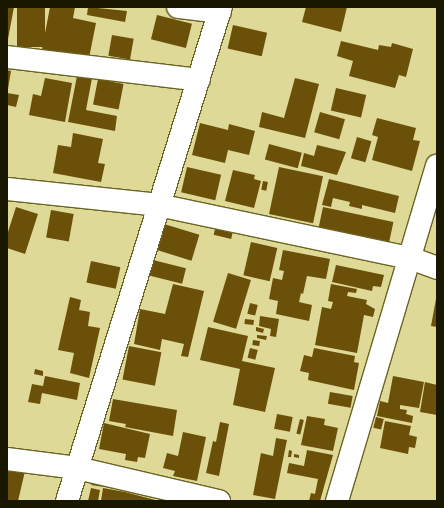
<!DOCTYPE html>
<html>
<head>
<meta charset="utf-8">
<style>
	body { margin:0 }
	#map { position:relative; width:444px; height:508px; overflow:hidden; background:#ded996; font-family:"DM Sans",sans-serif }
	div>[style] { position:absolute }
	.building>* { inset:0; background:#6b5009; transform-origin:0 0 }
	.roads { filter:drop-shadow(1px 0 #6a6423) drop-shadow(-1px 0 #6a6423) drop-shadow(0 1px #6a6423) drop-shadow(0 -1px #6a6423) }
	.minor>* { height:22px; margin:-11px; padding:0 11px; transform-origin:11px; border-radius:11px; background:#fff }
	span { translate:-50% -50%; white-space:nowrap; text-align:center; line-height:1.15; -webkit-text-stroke:4px #ebe6a3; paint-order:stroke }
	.frame { position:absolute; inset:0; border:8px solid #191700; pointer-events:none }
</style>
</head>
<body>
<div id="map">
	<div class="building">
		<i style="clip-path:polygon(7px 7px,14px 7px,8px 39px,7px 39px)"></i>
		<i style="left:17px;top:7px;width:28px;height:40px"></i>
		<i style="clip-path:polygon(50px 7px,75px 7px,73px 18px,96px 23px,89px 58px,42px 49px)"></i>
		<i style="clip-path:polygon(88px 7px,127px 11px,125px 22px,87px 15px)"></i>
		<i style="clip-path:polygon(306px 7px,347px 7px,341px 32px,302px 22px)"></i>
		<i style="left:157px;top:15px;width:36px;height:25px;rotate:14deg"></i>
		<i style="left:233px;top:25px;width:35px;height:24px;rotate:13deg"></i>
		<i style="left:112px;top:35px;width:22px;height:21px;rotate:10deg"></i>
		<i style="clip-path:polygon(341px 41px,378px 50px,379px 45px,391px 47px,392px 43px,413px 49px,406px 77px,399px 75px,395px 88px,349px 76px,353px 61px,337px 56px)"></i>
		<i style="clip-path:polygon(7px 70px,11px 71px,8px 89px,7px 89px)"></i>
		<i style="clip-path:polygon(77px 76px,92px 78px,86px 110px,117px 116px,115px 131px,68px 122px)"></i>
		<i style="clip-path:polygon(45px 78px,72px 83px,65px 122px,29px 115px,33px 94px,41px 96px)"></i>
		<i style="clip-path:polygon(295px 78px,319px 84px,305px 138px,259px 127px,262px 112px,284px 118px)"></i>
		<i style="left:98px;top:79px;width:26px;height:26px;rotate:11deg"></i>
		<i style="left:336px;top:88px;width:31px;height:23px;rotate:13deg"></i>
		<i style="clip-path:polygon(7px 93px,19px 95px,16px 107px,7px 105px)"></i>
		<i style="left:320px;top:112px;width:26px;height:21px;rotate:16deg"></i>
		<i style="clip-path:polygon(377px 118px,416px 128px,413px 140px,420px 141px,412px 171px,372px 160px,378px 137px,372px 135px)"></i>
		<i style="clip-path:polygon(200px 123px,228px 130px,229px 124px,255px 131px,249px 155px,228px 150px,225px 163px,192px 155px)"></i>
		<i style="clip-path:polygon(73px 133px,103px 139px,98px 163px,105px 164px,101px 182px,53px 173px,58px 145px,71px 147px)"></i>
		<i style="left:357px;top:137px;width:15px;height:22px;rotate:16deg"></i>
		<i style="left:269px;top:144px;width:34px;height:16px;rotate:15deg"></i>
		<i style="clip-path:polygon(317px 145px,346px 152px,337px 175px,301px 166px,304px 153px,314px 156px)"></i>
		<i style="left:187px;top:167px;width:35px;height:26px;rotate:13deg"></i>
		<i style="left:279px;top:167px;width:45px;height:48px;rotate:12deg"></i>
		<i style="clip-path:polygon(233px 170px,255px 175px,254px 179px,261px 181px,254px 208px,225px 201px)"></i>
		<i style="clip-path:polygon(329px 179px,399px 196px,395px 213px,362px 205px,362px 209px,349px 206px,350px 202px,333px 198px,331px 207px,322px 205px)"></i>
		<i style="left:263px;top:181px;width:5px;height:9px;rotate:11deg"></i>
		<i style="clip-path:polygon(16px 207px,38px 214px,25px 254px,7px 248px,7px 235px)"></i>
		<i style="left:323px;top:207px;width:72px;height:24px;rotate:12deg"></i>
		<i style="left:51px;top:210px;width:23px;height:28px;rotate:10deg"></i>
		<i style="left:164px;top:224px;width:37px;height:27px;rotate:17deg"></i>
		<i style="left:215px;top:229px;width:18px;height:6px;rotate:13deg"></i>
		<i style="left:251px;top:242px;width:27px;height:34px;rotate:13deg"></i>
		<i style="clip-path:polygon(283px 250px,330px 259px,326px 279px,307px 276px,303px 294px,301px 293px,299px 302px,312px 305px,309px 321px,276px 314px,278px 301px,269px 299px,273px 278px,282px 280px,284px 271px,279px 270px)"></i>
		<i style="left:153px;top:260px;width:34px;height:16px;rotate:14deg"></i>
		<i style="left:91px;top:261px;width:30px;height:22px;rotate:12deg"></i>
		<i style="clip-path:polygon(336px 265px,384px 275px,381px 287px,373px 286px,372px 291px,332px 282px)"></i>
		<i style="left:228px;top:273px;width:24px;height:51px;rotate:17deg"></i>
		<i style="clip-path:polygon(173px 284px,204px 291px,188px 357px,181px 356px,184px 344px,162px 339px,160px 350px,134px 344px,140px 309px,165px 314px)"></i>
		<i style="clip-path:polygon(331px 284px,357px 289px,356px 293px,348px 292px,347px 296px,367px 300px,366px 304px,375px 309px,373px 317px,364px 315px,357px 353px,315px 345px,322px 307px,331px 309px,333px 302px,328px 301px)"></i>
		<i style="clip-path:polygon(70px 297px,81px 300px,79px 310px,90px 312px,88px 326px,100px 328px,89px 378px,70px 373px,74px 353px,58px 350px)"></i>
		<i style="clip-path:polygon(436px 299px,437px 299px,437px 327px,431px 326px)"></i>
		<i style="left:250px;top:303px;width:8px;height:11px;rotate:14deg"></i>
		<i style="clip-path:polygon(260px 316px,279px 319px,276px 337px,270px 336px,271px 329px,259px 326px)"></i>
		<i style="left:245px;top:319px;width:9px;height:5px;rotate:6deg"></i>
		<i style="clip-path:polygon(208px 327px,248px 336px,242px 361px,275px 368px,265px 412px,233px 405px,240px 369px,200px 360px)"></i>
		<i style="clip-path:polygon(256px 327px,264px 329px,263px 333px,256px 331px)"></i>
		<i style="clip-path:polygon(257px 335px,267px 336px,266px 340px,257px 338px)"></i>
		<i style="left:253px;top:340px;width:7px;height:5px;rotate:8deg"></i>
		<i style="left:129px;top:346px;width:33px;height:34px;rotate:11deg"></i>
		<i style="left:250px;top:348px;width:8px;height:10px;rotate:14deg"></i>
		<i style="clip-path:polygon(314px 348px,355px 356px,354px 362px,359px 363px,354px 390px,308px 380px,309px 373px,300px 371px,304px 355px,312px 357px)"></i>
		<i style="clip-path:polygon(35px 369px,43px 371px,43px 376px,34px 374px)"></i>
		<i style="clip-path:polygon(45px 376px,80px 383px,77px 400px,42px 393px,40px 404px,28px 402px,32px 384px,43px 386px)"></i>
		<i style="clip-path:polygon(393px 376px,424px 382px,419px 408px,400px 405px,400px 409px,407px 410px,406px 414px,413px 416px,412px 423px,377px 416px,380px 401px,388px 403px)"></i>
		<i style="clip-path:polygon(425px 382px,437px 385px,437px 415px,420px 412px)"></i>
		<i style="left:330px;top:392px;width:23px;height:12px;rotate:10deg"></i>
		<i style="clip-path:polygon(113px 399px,177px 410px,173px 436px,125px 427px,126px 424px,109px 421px)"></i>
		<i style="left:277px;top:414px;width:16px;height:15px;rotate:11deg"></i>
		<i style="clip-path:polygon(307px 416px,325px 419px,324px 425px,338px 428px,333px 451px,301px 445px)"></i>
		<i style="left:376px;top:417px;width:8px;height:11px;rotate:14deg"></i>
		<i style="left:300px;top:419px;width:4px;height:15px;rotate:14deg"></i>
		<i style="clip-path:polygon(385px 421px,411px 426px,409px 435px,417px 437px,415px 448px,409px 447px,408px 454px,380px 448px)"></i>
		<i style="clip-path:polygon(220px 422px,229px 424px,219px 476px,206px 473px,213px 441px,216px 442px)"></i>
		<i style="clip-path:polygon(104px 423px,150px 434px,145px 458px,138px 457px,137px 462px,125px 460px,126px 454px,99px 449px)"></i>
		<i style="clip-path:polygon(183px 432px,206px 437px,197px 481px,173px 476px,175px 471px,163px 468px,167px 453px,178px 456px)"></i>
		<i style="clip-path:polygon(276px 438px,287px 440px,275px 499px,253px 495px,261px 453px,273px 456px)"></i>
		<i style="clip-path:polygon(289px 450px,292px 451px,291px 457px,288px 457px)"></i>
		<i style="clip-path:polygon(307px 450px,333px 455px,320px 501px,309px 501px,311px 493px,315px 494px,318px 479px,287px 473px,289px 463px,304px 466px)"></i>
		<i style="clip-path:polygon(294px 454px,299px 455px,299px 458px,294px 457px)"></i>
		<i style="clip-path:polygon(7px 467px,25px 471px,18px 501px,7px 501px)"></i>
		<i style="left:92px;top:481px;width:11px;height:4px;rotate:10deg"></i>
		<i style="clip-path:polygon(91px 488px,100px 490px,98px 501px,88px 501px)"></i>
		<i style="clip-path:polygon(103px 488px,125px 492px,159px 501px,101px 501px)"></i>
	</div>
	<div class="roads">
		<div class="minor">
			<i style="left:178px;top:7px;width:42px;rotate:6.8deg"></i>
			<i style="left:7px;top:57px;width:193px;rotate:6.8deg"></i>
			<i style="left:7px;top:189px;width:152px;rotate:6deg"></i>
			<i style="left:158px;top:205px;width:258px;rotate:11.9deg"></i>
			<i style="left:410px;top:258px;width:29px;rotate:20deg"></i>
			<i style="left:7px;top:459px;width:71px;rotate:7.3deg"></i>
			<i style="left:77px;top:468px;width:146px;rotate:13.1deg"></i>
			<i style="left:67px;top:501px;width:517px;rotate:-72.69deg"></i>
			<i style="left:337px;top:501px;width:350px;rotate:-73.4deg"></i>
		</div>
	</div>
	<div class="frame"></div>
</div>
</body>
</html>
